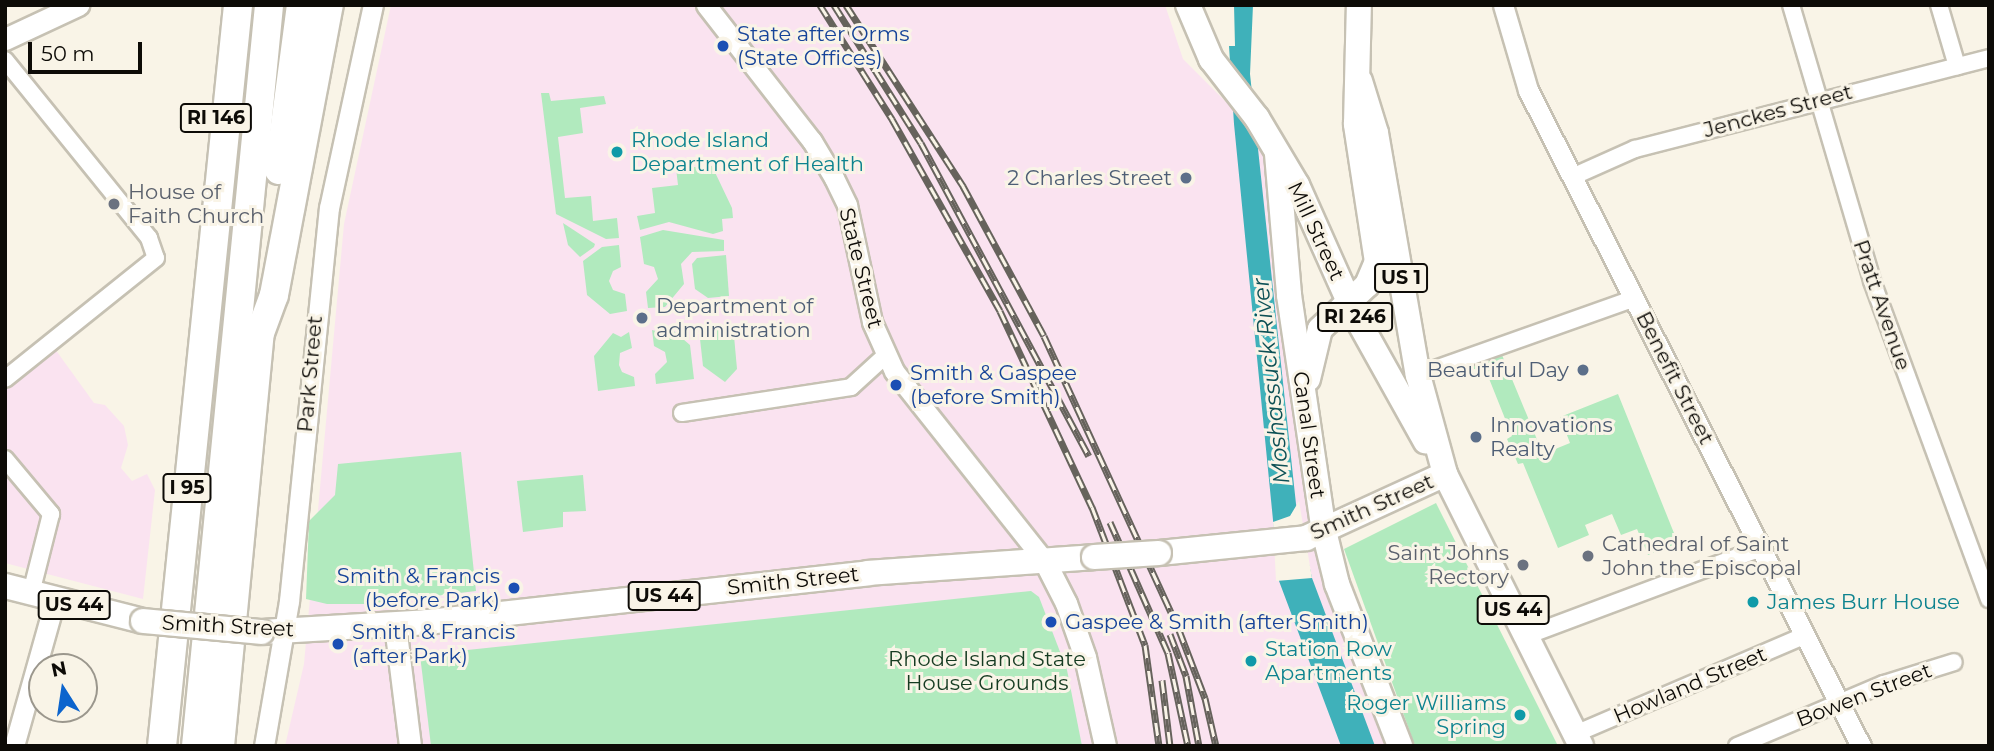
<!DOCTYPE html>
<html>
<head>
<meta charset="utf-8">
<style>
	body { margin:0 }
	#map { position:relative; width:1994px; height:751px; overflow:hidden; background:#f9f4e7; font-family:Montserrat,sans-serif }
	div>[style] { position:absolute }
	.commercial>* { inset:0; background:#fae3f0 }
	.green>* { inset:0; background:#b1eabe }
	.water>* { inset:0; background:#3fb1ba }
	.pier>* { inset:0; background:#f9f4e7 }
	.roads { filter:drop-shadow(2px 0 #c6c1b3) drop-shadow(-2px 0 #c6c1b3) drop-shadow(0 2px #c6c1b3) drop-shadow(0 -2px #c6c1b3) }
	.minor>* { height:16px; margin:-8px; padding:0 8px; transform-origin:8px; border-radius:8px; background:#fff }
	.tertiary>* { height:19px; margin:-9.5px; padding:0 9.5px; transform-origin:9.5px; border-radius:9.5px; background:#fff }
	.secondary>* { height:21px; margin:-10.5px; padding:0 10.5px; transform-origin:10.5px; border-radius:10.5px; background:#fff }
	.primary>* { height:24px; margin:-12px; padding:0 12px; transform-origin:12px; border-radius:12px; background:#fff }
	.motorway>* { height:28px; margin:-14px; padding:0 14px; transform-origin:14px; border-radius:14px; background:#fff }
	.rail>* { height:7px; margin-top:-3.5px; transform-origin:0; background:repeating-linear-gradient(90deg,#f9f4e7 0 13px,#66635c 0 26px); box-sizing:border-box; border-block:2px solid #66635c }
	.bridges { filter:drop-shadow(2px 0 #c6c1b3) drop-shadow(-2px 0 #c6c1b3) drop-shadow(0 2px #c6c1b3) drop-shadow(0 -2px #c6c1b3) }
	.primary-bridge>* { height:24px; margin:-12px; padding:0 12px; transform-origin:12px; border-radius:12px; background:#fff }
	.dots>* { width:19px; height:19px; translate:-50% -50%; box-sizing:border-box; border:4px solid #f9f4e7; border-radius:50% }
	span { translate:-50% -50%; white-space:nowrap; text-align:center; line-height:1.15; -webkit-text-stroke:6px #f9f4e7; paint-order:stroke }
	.shield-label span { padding:2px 5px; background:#f9f4e7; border:2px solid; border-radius:5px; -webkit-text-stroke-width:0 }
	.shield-label { font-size:19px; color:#0d0b07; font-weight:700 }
	.transit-label { font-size:21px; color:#164399 }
	.left { translate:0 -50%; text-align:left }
	.right { translate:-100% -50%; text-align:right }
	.street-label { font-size:21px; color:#0d0b07 }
	.culture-label { font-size:21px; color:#0d838f }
	.service-label { font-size:21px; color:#4e5e75 }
	.worship-label { font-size:21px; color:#5b616d }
	.park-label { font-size:21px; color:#153b21 }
	.water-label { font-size:23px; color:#0d5055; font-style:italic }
	.frame { position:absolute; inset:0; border:7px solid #0d0b07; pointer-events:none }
	.north { position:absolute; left:28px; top:653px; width:70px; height:70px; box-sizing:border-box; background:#f9f4e7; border:2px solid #9b978d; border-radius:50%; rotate:348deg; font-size:19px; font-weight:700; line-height:28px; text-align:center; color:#0d0b07 }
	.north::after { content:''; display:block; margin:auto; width:24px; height:32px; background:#0c64cd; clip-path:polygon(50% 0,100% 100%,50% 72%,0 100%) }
	.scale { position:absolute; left:28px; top:42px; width:114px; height:32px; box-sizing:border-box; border:4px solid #0d0b07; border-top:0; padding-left:9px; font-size:21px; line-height:24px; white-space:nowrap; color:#0d0b07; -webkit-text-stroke:5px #f9f4e7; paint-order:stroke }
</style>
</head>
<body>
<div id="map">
	<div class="commercial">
		<i style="clip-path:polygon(391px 5px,1165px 5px,1183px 59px,1280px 156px,1337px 594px,1398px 746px,285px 746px,304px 664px,344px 224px)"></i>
		<i style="clip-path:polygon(55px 349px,94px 403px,105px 405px,124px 426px,128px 445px,121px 468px,132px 481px,147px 474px,155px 490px,143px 599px,5px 563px,5px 386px)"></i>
	</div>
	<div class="green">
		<i style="clip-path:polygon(541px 93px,549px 93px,551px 101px,604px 96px,606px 104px,580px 108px,583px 133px,558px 137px,565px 198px,591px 196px,593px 221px,617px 218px,619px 238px,606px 239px,556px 214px)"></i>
		<i style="clip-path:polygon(712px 166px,732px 208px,733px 218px,722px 219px,723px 231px,713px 234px,669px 222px,640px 230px,637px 216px,655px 213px,652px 188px,678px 185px,676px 168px)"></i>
		<i style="clip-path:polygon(563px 223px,595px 244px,594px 247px,580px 257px,568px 245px)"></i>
		<i style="clip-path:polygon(663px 230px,724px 240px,724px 251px,692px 252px,681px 264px,684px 284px,665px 307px,648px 308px,646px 292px,658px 279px,654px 267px,644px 264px,640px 237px)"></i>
		<i style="clip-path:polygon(619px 245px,621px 267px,613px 271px,609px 281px,613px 290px,625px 294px,627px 311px,610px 314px,587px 295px,583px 261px,602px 247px)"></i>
		<i style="clip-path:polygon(726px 255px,729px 296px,708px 298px,695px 289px,692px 264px,697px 258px)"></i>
		<i style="clip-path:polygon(733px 325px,737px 369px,725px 382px,703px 366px,700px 339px,711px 327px)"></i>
		<i style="clip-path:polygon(669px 327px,690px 345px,694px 379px,656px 384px,655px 374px,667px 362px,665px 352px,654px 346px,652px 330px,664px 333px)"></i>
		<i style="clip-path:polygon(629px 332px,632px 348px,620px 353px,619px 365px,622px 372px,634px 377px,635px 386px,598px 391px,594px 356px,613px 333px,621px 337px)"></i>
		<i style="clip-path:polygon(1502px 355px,1543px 454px,1570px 443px,1560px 417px,1618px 394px,1678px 543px,1648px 555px,1637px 529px,1621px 535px,1612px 514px,1585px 525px,1589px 535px,1558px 548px,1523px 463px,1518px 464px,1507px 439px,1512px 436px,1484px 366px,1440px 380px)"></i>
		<i style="clip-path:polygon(461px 452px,476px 591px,369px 604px,327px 604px,306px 599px,309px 521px,335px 495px,338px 464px)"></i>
		<i style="clip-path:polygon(583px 475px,586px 511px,563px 512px,563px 527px,523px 532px,517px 481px)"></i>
		<i style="clip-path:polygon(1436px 503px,1558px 746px,1415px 746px,1344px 549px)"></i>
		<i style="clip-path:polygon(1031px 591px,1039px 597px,1067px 670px,1082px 746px,431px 746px,420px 655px)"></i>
	</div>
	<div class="water">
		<i style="clip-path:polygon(1234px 5px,1253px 5px,1250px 74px,1296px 504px,1312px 578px,1375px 746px,1341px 746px,1279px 581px,1234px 124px,1229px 46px,1235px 46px)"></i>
	</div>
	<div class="pier">
		<i style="clip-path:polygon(1299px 501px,1312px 578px,1276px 581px,1273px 522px,1290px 516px)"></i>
	</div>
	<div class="roads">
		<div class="minor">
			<i style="left:1791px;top:5px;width:288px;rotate:73.6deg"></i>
			<i style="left:1872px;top:281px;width:339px;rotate:69.8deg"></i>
			<i style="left:1939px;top:5px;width:64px;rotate:73.6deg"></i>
			<i style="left:5px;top:60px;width:229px;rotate:51deg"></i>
			<i style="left:149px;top:238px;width:21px;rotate:71deg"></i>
			<i style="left:156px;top:258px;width:193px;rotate:141.3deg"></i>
			<i style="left:1572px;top:177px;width:69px;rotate:-24deg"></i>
			<i style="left:1635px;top:149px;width:366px;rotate:-14.4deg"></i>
			<i style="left:1418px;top:375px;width:230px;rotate:-19.5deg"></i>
			<i style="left:682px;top:413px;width:171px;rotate:-8.7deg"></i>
			<i style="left:851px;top:387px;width:46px;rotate:-42.4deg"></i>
			<i style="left:5px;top:459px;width:72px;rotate:50.1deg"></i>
			<i style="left:51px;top:514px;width:81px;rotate:104.2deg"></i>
			<i style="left:1526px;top:636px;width:251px;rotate:-20.5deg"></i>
			<i style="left:1575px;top:734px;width:249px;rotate:-23.2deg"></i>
			<i style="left:1737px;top:746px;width:160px;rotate:-22.9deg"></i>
			<i style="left:1884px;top:684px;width:73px;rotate:-17.4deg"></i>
		</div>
		<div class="tertiary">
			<i style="left:706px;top:5px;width:172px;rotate:52.1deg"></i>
			<i style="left:812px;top:141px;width:43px;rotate:59.3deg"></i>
			<i style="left:834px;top:178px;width:30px;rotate:64deg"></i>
			<i style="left:847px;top:205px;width:120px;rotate:77.9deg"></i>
			<i style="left:872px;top:322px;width:54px;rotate:65.8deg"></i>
			<i style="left:894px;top:371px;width:241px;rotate:51.6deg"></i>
			<i style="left:1503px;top:5px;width:89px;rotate:73.6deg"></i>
			<i style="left:1528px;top:90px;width:736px;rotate:63.09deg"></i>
			<i style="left:14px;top:746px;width:152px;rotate:-74.3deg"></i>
			<i style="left:264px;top:746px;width:147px;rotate:-80.2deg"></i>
			<i style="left:289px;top:601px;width:395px;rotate:-84.2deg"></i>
			<i style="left:329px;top:208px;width:208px;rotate:-77.8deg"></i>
		</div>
		<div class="secondary">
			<i style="left:5px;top:39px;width:81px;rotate:-25deg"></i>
			<i style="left:1044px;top:560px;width:48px;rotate:62.9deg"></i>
			<i style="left:1066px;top:603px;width:57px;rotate:70.6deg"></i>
			<i style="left:1085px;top:657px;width:91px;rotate:77.3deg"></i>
			<i style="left:395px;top:625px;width:122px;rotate:82.9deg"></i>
		</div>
		<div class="primary">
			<i style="left:1188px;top:5px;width:59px;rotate:66.9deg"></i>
			<i style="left:1211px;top:59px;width:75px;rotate:52.1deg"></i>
			<i style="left:1257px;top:118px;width:78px;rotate:59.2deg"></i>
			<i style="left:1297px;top:185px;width:142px;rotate:66deg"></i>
			<i style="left:1355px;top:315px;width:145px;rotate:60.8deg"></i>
			<i style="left:1360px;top:81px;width:54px;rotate:72.9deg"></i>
			<i style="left:1376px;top:133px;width:246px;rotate:80.2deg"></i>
			<i style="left:1418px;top:375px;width:103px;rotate:74.7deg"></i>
			<i style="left:1445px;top:474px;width:304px;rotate:63.4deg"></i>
			<i style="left:1277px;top:154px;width:142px;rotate:85.1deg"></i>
			<i style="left:1289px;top:295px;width:239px;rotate:81.6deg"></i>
			<i style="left:1324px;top:531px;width:55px;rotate:76.2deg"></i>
			<i style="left:1337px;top:584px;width:174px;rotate:68.7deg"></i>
			<i style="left:1308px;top:379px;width:51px;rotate:-76.5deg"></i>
			<i style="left:1320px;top:329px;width:64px;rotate:-43.1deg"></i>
			<i style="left:1367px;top:285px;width:25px;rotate:-67deg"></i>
			<i style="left:1377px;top:262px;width:140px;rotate:-98.7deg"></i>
			<i style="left:1356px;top:124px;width:119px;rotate:-88.6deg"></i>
			<i style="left:1159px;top:553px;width:148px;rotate:-5.8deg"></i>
			<i style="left:1306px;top:538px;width:153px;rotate:-24.7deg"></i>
			<i style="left:5px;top:586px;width:142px;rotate:14.2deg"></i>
			<i style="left:261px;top:632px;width:166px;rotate:-3.4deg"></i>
			<i style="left:427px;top:622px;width:444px;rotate:-6.3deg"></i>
			<i style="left:868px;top:573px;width:227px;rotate:-4deg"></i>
		</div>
		<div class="motorway">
			<i style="left:279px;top:170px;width:166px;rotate:-82.4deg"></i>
			<i style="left:162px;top:746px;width:745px;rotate:-84.14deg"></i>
			<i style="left:196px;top:746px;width:745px;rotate:-84.37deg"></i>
			<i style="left:220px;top:746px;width:415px;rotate:-84.5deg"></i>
			<i style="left:260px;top:333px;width:40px;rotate:-69.8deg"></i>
			<i style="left:274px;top:295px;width:295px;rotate:-79.3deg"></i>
		</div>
	</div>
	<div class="rail">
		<i style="left:820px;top:5px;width:135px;rotate:57.7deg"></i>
		<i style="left:892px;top:119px;width:220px;rotate:60.6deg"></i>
		<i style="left:1000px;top:311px;width:217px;rotate:64.9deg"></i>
		<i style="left:1092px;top:507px;width:148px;rotate:69deg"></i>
		<i style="left:1145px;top:645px;width:102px;rotate:82.1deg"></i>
		<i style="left:834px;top:5px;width:163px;rotate:57.8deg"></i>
		<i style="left:921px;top:143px;width:355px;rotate:61.8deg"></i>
		<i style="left:846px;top:5px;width:216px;rotate:57.1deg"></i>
		<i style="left:963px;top:186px;width:170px;rotate:61.6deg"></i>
		<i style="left:1044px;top:336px;width:324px;rotate:65.3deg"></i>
		<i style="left:1179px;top:630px;width:73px;rotate:69.1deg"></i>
		<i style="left:1205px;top:698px;width:49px;rotate:77.1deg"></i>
		<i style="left:1110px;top:522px;width:143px;rotate:66.1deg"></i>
		<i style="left:1168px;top:653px;width:95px;rotate:77.9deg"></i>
		<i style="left:1170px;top:634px;width:45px;rotate:69.1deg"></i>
		<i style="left:1186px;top:676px;width:71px;rotate:79.5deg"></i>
		<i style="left:1162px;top:680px;width:66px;rotate:83.1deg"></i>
	</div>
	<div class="bridges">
		<div class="primary-bridge">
			<i style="left:1094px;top:557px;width:65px;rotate:-3.5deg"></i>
			<i style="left:143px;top:621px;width:119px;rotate:5.3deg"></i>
		</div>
	</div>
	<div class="dots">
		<i style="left:723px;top:46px;background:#1a4fb4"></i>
		<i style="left:617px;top:152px;background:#0f9aa8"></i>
		<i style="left:1186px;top:178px;background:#5c6f8a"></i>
		<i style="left:114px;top:204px;background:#6b7280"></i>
		<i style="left:642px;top:318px;background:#5c6f8a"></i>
		<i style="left:1583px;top:370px;background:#5c6f8a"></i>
		<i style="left:896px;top:385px;background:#1a4fb4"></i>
		<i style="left:1476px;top:437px;background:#5c6f8a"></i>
		<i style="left:1588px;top:556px;background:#6b7280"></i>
		<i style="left:1523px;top:565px;background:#6b7280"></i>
		<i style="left:514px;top:588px;background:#1a4fb4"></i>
		<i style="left:1753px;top:602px;background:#0f9aa8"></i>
		<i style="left:1051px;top:622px;background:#1a4fb4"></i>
		<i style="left:338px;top:644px;background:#1a4fb4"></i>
		<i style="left:1251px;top:661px;background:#0f9aa8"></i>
		<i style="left:1520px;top:715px;background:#0f9aa8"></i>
	</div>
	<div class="shield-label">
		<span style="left:216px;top:118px">RI 146</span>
		<span style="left:1401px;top:278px">US 1</span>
		<span style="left:1355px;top:317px">RI 246</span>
		<span style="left:187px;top:488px">I 95</span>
		<span style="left:664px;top:596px">US 44</span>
		<span style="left:74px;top:605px">US 44</span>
		<span style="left:1513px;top:610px">US 44</span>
	</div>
	<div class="transit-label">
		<span class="left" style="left:737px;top:46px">State after Orms<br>(State Offices)</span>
		<span class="left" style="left:910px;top:385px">Smith &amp; Gaspee<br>(before Smith)</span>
		<span class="right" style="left:500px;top:588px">Smith &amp; Francis<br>(before Park)</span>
		<span class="left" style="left:1065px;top:622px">Gaspee &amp; Smith (after Smith)</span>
		<span class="left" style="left:352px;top:644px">Smith &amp; Francis<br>(after Park)</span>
	</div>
	<div class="street-label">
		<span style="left:1778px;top:111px;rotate:-15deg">Jenckes Street</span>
		<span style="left:1316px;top:231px;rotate:65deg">Mill Street</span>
		<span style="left:861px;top:268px;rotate:76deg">State Street</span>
		<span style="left:1882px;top:305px;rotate:71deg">Pratt Avenue</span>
		<span style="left:310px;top:374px;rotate:-85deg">Park Street</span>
		<span style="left:1675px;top:378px;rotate:63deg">Benefit Street</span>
		<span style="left:1309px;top:435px;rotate:82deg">Canal Street</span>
		<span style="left:1372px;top:507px;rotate:-24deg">Smith Street</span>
		<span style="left:793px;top:581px;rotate:-6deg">Smith Street</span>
		<span style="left:228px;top:626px;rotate:3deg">Smith Street</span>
		<span style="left:1690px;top:685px;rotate:-23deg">Howland Street</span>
		<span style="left:1864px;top:695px;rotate:-21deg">Bowen Street</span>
	</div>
	<div class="culture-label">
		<span class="left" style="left:631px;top:152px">Rhode Island<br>Department of Health</span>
		<span class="left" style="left:1767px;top:602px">James Burr House</span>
		<span class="left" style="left:1265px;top:661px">Station Row<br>Apartments</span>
		<span class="right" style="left:1506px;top:715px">Roger Williams<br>Spring</span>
	</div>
	<div class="service-label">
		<span class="right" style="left:1172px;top:178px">2 Charles Street</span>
		<span class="left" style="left:656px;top:318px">Department of<br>administration</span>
		<span class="right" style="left:1569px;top:370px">Beautiful Day</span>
		<span class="left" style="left:1490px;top:437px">Innovations<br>Realty</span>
	</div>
	<div class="worship-label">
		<span class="left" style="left:128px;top:204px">House of<br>Faith Church</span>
		<span class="left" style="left:1602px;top:556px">Cathedral of Saint<br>John the Episcopal</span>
		<span class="right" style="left:1509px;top:565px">Saint Johns<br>Rectory</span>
	</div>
	<div class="park-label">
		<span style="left:987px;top:671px">Rhode Island State<br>House Grounds</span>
	</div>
	<div class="water-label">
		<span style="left:1271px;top:381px;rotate:-96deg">Moshassuck River</span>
	</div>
	<div class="frame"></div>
	<div class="north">N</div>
	<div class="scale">50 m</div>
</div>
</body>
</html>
